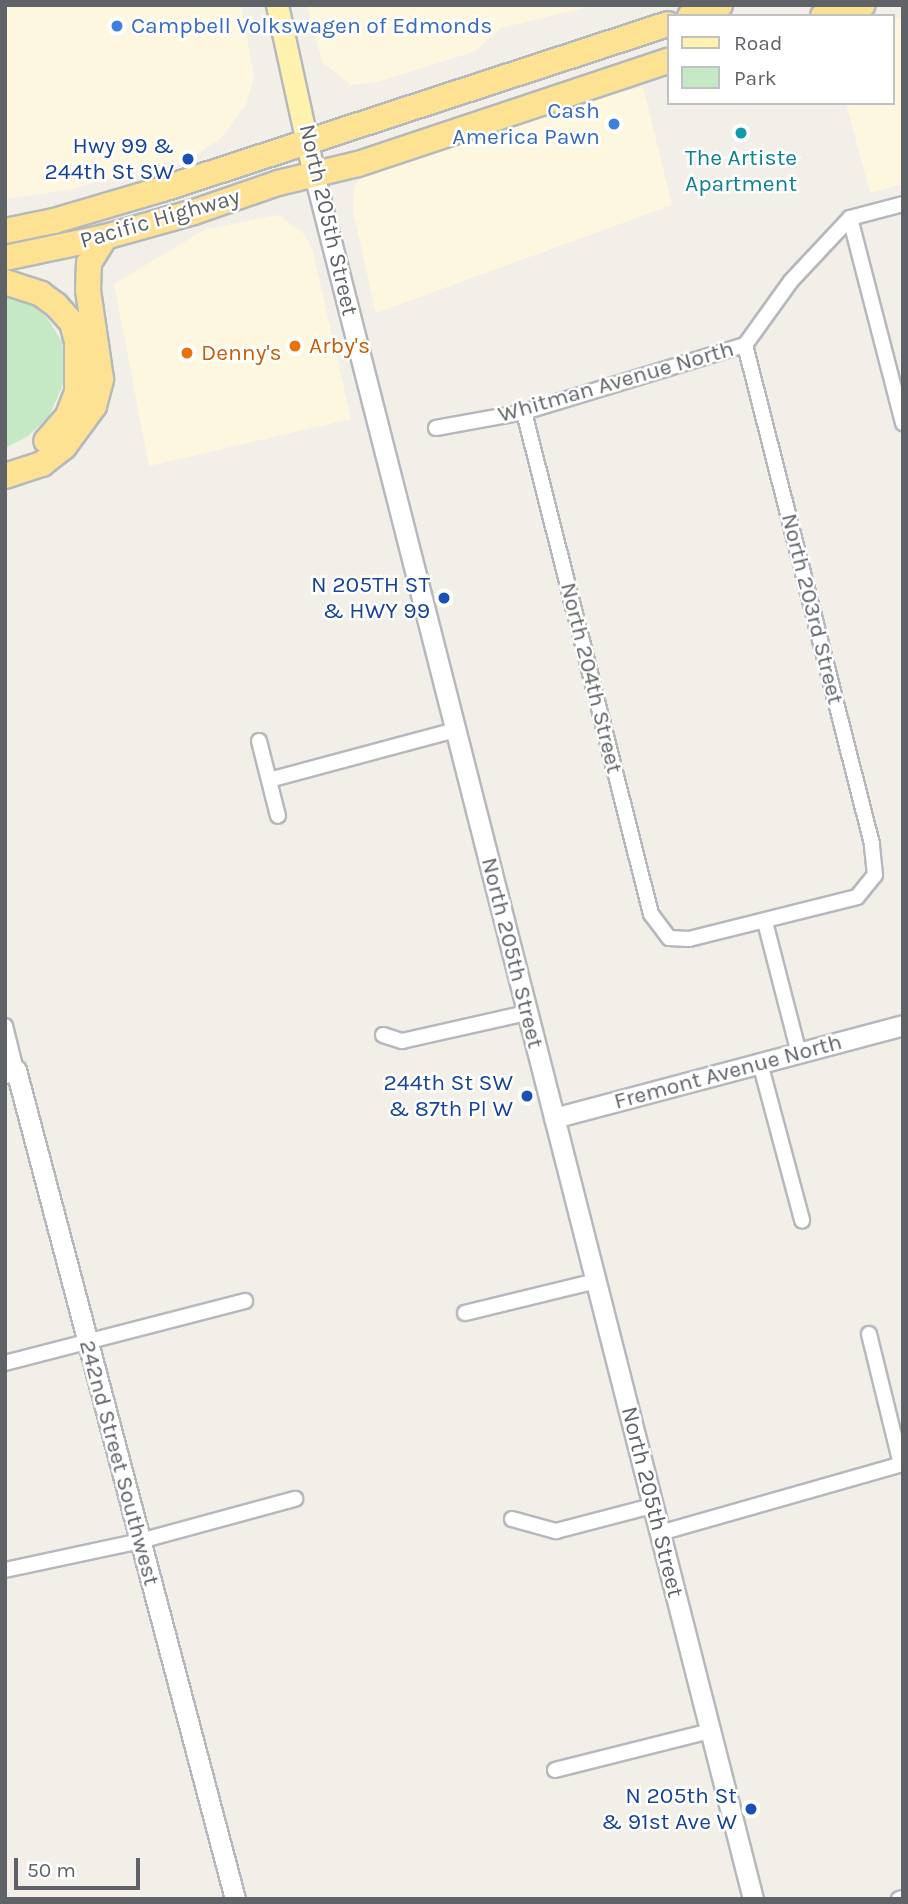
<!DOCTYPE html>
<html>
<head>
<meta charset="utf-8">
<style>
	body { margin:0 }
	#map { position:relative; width:908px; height:1904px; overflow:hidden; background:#f1efe8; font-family:Karla,sans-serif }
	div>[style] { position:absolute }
	.commercial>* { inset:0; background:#fef7e0 }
	.green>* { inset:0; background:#c5e8c5 }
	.roads { filter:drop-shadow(2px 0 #b5b8bc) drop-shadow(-2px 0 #b5b8bc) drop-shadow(0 2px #b5b8bc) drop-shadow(0 -2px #b5b8bc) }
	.street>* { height:14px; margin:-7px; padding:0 7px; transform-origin:7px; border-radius:7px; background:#fff }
	.secondary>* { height:19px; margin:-9.5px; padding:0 9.5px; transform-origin:9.5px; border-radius:9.5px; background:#fff }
	.primary>* { height:21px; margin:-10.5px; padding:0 10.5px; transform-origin:10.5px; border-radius:10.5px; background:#fff2af }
	.highway>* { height:24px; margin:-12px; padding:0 12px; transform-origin:12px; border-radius:12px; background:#fde293 }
	.dots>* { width:19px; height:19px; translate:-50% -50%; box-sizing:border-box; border:4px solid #fff; border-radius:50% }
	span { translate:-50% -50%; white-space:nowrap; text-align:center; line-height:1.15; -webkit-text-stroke:5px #fff; paint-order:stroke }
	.shop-label { font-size:23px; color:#366cbe }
	.left { translate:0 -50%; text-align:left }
	.right { translate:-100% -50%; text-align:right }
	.transit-label { font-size:23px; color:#164399 }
	.culture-label { font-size:23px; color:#0d838f }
	.street-label { font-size:23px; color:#5f6368 }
	.food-label { font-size:23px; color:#c56008 }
	.frame { position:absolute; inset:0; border:7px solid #5f6368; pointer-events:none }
	.legend { position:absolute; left:667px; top:14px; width:228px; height:91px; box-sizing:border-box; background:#fff; border:2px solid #bfc1c3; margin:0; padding:9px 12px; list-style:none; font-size:21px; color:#5f6368 }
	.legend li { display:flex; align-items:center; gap:14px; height:35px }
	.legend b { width:35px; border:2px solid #bfc1c3 }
	.scale { position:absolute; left:14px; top:1858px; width:126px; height:32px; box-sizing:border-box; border:4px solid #5f6368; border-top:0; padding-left:9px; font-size:21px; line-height:24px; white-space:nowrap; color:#5f6368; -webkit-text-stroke:5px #fff; paint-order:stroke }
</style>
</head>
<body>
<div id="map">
	<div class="commercial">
		<i style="clip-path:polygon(5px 5px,241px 5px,254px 76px,247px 103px,221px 138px,197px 154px,72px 189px,5px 199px)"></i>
		<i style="clip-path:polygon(307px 5px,596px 5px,501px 28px,473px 52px,377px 82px,351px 85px,322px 62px)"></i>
		<i style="clip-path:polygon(903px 17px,903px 184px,870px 193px,846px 103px,892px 103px,892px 20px)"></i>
		<i style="clip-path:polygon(643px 87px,672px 205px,376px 313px,353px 211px,354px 187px,365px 173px,545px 111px)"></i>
		<i style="clip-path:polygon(278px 215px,303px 233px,312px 248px,351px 419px,149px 466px,114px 284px,204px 230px)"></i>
	</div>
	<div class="green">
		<i style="clip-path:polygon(5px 292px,35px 307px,48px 319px,62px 342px,65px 372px,62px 387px,49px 416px,28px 436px,5px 448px)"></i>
	</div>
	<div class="roads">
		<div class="street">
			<i style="left:850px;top:218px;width:212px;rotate:75.5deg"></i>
			<i style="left:524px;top:412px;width:518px;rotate:75.8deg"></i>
			<i style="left:651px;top:914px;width:30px;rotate:53deg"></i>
			<i style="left:669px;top:938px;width:20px;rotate:3deg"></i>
			<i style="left:689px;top:939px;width:173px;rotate:-14deg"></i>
			<i style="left:857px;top:897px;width:28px;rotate:-51deg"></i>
			<i style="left:875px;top:875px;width:31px;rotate:-96deg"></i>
			<i style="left:872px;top:844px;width:515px;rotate:-104.28deg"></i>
			<i style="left:436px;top:428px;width:89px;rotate:-10.3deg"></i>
			<i style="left:524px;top:412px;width:231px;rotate:-16.9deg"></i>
			<i style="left:745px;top:345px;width:79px;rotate:-54.3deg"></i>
			<i style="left:791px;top:281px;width:86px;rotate:-46.9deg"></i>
			<i style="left:850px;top:218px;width:55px;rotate:-14.8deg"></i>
			<i style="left:259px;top:741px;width:77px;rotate:75.8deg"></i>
			<i style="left:269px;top:780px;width:194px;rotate:-15deg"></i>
			<i style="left:765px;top:922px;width:135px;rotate:75.5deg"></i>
			<i style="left:5px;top:1026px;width:45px;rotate:76deg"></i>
			<i style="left:383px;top:1035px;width:20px;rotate:18deg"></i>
			<i style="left:402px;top:1041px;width:127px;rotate:-12.7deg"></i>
			<i style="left:760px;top:1063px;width:163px;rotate:75deg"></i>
			<i style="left:465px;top:1313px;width:135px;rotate:-13.7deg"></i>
			<i style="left:869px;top:1334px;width:134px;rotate:76.2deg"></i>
			<i style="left:5px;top:1363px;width:248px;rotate:-14.5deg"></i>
			<i style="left:512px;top:1519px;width:46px;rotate:15.3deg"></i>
			<i style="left:556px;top:1531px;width:99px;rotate:-14.6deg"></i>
			<i style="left:660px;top:1533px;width:253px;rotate:-15.9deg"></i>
			<i style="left:5px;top:1570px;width:138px;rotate:-12.1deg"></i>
			<i style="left:140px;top:1541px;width:161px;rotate:-15.2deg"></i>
			<i style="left:555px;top:1770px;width:160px;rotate:-14.1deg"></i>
			<i style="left:899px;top:1899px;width:4px;rotate:-14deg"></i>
		</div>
		<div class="secondary">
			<i style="left:314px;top:174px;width:1780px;rotate:75.72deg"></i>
			<i style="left:5px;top:1073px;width:11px;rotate:-15deg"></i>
			<i style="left:16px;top:1070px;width:857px;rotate:75.2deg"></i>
			<i style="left:554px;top:1118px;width:361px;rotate:-14.9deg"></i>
		</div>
		<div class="primary">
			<i style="left:277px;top:5px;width:173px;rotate:77.7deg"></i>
		</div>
		<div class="highway">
			<i style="left:690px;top:16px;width:32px;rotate:-20deg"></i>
			<i style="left:823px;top:16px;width:41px;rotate:-15.4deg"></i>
			<i style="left:5px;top:231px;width:50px;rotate:-11.5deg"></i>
			<i style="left:54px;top:221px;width:114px;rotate:-16.4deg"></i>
			<i style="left:163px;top:189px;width:531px;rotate:-18.09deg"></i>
			<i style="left:5px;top:258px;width:102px;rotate:-11.9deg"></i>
			<i style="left:105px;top:237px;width:92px;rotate:-15.7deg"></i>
			<i style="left:194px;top:212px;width:89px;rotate:-19deg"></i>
			<i style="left:278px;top:183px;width:82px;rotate:-13.4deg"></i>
			<i style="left:358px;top:164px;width:327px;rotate:-18.4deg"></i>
			<i style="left:5px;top:282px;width:38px;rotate:18deg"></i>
			<i style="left:41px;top:294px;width:19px;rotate:36deg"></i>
			<i style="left:56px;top:305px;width:24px;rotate:48deg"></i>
			<i style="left:72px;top:323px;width:20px;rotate:75deg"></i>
			<i style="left:77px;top:342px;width:50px;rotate:90deg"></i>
			<i style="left:77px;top:392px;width:26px;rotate:111deg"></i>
			<i style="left:68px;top:416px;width:33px;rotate:131deg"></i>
			<i style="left:5px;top:476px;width:39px;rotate:-18deg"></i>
			<i style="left:42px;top:464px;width:28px;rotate:-38deg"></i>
			<i style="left:64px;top:447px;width:51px;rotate:-53.8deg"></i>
			<i style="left:94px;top:406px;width:28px;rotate:-75deg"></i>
			<i style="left:101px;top:379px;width:90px;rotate:-98.3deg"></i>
			<i style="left:88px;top:290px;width:27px;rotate:-88deg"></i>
			<i style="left:89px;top:263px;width:31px;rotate:-58deg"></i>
		</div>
	</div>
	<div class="dots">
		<i style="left:117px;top:26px;background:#3f7fe0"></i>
		<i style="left:614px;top:124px;background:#3f7fe0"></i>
		<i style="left:741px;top:133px;background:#0f9aa8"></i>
		<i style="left:188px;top:159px;background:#1a4fb4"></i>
		<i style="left:295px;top:346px;background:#e8710a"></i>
		<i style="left:187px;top:353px;background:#e8710a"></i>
		<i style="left:444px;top:598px;background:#1a4fb4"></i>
		<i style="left:527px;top:1096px;background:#1a4fb4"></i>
		<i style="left:751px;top:1809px;background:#1a4fb4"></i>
	</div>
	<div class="shop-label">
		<span class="left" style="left:131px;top:26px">Campbell Volkswagen of Edmonds</span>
		<span class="right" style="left:600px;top:124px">Cash<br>America Pawn</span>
	</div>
	<div class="transit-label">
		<span class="right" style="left:174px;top:159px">Hwy 99 &amp;<br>244th St SW</span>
		<span class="right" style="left:430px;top:598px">N 205TH ST<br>&amp; HWY 99</span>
		<span class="right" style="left:513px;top:1096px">244th St SW<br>&amp; 87th Pl W</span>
		<span class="right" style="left:737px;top:1809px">N 205th St<br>&amp; 91st Ave W</span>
	</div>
	<div class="culture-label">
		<span style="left:741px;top:171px">The Artiste<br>Apartment</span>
	</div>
	<div class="street-label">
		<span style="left:160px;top:219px;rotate:-16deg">Pacific Highway</span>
		<span style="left:328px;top:220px;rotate:77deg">North 205th Street</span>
		<span style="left:616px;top:382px;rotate:-16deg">Whitman Avenue North</span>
		<span style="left:812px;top:609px;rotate:76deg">North 203rd Street</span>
		<span style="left:591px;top:678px;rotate:76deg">North 204th Street</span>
		<span style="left:512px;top:953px;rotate:76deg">North 205th Street</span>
		<span style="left:728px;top:1072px;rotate:-15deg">Fremont Avenue North</span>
		<span style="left:119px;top:1463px;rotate:75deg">242nd Street Southwest</span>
		<span style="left:652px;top:1502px;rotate:76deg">North 205th Street</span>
	</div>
	<div class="food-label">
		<span class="left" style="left:309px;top:346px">Arby's</span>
		<span class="left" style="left:201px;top:353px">Denny's</span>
	</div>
	<div class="frame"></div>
	<ul class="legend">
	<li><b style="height:9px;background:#fff2af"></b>Road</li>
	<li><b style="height:19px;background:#c5e8c5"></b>Park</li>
	</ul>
	<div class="scale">50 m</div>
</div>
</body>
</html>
